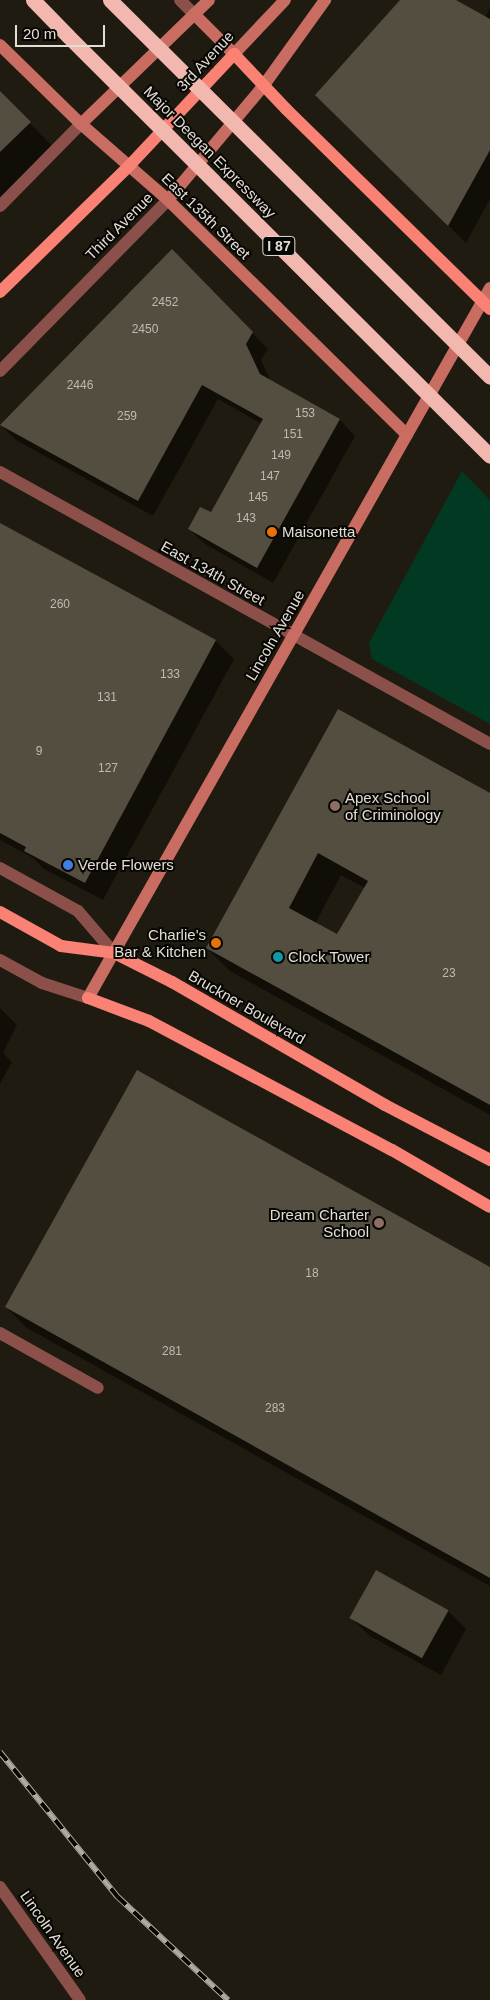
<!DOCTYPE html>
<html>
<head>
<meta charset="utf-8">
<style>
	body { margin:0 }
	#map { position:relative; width:490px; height:2000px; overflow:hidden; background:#201b10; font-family:Arial,sans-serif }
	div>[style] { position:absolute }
	.green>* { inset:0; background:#013923 }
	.shadow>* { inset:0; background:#0007 }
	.building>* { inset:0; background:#544e41; transform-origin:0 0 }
	.lane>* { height:12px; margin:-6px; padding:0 6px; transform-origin:6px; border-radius:6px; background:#8a5049 }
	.street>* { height:12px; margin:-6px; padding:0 6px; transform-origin:6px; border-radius:6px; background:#8a5049 }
	.secondary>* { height:12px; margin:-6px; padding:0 6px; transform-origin:6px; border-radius:6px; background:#c96d62 }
	.primary>* { height:12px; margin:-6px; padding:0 6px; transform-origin:6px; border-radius:6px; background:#fa8275 }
	.highway>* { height:15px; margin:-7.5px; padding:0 7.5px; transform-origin:7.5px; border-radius:7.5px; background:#f2b7af }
	.rail>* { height:5.5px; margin-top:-2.75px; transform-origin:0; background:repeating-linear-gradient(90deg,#080603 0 11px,#afaba2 0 22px); box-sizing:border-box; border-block:1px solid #afaba2 }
	.highway-bridge>* { height:15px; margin:-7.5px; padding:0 7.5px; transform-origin:7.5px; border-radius:7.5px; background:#f2b7af }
	.dots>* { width:14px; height:14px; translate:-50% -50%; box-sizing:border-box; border:2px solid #080603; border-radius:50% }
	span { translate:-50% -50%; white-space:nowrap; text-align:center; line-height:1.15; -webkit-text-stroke:4px #080603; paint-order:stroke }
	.number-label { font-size:12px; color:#bebab1 }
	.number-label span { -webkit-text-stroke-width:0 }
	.shield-label span { padding:1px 4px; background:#080603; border:1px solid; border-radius:4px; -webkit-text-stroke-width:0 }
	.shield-label { font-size:14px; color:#e1ded6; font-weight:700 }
	.street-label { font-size:15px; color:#e1ded6 }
	.poi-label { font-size:15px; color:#e1ded6 }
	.left { translate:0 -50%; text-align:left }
	.right { translate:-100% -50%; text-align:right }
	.scale { position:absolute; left:15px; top:25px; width:90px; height:22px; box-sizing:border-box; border:2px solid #e1ded6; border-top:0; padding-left:6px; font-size:15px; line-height:18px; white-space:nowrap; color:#e1ded6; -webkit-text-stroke:4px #080603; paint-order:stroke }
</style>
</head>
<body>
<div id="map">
	<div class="green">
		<i style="clip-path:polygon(462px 471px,490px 500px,490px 724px,372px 659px,369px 643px)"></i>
	</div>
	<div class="shadow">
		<i style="clip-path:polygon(401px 0,453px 0,485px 18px,490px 8px,490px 199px,466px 243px,334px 113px)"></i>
		<i style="clip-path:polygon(0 93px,52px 146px,0 198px)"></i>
		<i style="clip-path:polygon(188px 266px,268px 349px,261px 360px,271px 382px,340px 420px,355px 436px,273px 583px,205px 544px,189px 529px,211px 514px,262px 424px,218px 399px,153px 516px,16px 440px,1px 425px)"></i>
		<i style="clip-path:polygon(0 524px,216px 641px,234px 659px,103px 900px,44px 869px,33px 858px,0 840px)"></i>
		<i style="clip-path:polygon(evenodd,339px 711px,490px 794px,490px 1115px,230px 971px,207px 948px,339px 711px,341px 875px,365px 888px,337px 935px,315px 924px,341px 875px)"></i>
		<i style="clip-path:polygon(0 1008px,17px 1025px,3px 1053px,12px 1062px,0 1084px)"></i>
		<i style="clip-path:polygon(490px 1268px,490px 1586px,27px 1328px,6px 1307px)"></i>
		<i style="clip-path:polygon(448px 1611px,466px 1629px,441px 1675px,370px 1636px,351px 1618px)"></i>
	</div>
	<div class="building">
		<i style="clip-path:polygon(400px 0,456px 0,490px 19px,490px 150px,448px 226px,315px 95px)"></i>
		<i style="clip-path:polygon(0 91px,31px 122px,0 152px)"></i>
		<i style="clip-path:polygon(172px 249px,253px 332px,246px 344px,260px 374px,340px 419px,257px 568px,188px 529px,200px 507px,211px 512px,263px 419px,202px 385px,138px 501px,0 425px)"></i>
		<i style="clip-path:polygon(0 523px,216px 640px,85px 883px,24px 851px,26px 847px,0 833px)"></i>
		<i style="clip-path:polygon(evenodd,338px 709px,490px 793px,490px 1105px,206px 948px,338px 709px,318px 853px,368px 881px,337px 934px,289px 908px,318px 853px)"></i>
		<i style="clip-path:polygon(137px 1070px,490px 1267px,490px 1578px,5px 1307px)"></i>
		<i style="left:376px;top:1570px;width:83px;height:55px;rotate:29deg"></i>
	</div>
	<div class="lane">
		<i style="left:0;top:1333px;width:112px;rotate:29.3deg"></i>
		<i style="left:0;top:1887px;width:138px;rotate:54.7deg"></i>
	</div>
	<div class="street">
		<i style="left:180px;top:0;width:20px;rotate:45deg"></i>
		<i style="left:0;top:206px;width:115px;rotate:-45.4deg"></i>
		<i style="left:0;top:371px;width:240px;rotate:-45.5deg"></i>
		<i style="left:0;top:472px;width:560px;rotate:29.03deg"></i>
		<i style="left:0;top:868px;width:89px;rotate:28.9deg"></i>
		<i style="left:78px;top:911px;width:55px;rotate:49.4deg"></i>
		<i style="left:0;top:960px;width:48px;rotate:28.7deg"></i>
		<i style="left:42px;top:983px;width:48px;rotate:18.1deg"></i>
	</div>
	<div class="secondary">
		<i style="left:194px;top:14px;width:57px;rotate:45deg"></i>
		<i style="left:234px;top:54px;width:74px;rotate:-46.6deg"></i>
		<i style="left:0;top:45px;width:113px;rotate:44.3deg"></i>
		<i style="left:81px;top:124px;width:116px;rotate:41.1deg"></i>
		<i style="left:168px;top:200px;width:335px;rotate:44.5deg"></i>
		<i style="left:81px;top:124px;width:178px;rotate:-44.1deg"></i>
		<i style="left:168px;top:200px;width:150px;rotate:-50.1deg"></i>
		<i style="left:264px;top:85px;width:105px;rotate:-54.3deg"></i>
		<i style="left:88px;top:998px;width:816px;rotate:-60.48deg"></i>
	</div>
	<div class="primary">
		<i style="left:0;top:292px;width:180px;rotate:-44.3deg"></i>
		<i style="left:129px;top:166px;width:154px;rotate:-46.8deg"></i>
		<i style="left:234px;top:54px;width:76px;rotate:46.6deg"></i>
		<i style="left:286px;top:109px;width:286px;rotate:44.4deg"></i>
		<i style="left:0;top:912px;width:70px;rotate:29.1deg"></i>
		<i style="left:61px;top:946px;width:53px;rotate:7.5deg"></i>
		<i style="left:114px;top:953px;width:65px;rotate:26.6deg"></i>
		<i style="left:172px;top:982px;width:246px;rotate:30deg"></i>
		<i style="left:385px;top:1105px;width:119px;rotate:27.6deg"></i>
		<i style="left:88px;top:998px;width:65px;rotate:20.7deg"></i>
		<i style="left:149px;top:1021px;width:275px;rotate:28deg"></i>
		<i style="left:392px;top:1150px;width:113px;rotate:30.2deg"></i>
	</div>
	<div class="highway">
		<i style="left:33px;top:0;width:50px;rotate:45.8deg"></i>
	</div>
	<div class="rail">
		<i style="left:0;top:1752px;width:187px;rotate:50.9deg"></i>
		<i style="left:118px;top:1897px;width:151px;rotate:43.1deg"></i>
	</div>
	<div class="highway-bridge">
		<i style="left:110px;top:0;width:535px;rotate:44.77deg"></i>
		<i style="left:68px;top:36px;width:595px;rotate:44.86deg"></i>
	</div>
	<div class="dots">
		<i style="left:272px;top:532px;background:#e8710a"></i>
		<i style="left:335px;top:806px;background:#8d6e63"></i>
		<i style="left:68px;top:865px;background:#3f7fe0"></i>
		<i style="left:216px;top:943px;background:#e8710a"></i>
		<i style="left:278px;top:957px;background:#0f9aa8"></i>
		<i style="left:379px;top:1223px;background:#8d6e63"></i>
	</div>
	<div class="number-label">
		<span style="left:165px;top:303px">2452</span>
		<span style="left:145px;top:330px">2450</span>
		<span style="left:80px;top:386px">2446</span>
		<span style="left:305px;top:414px">153</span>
		<span style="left:127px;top:417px">259</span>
		<span style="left:293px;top:435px">151</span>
		<span style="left:281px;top:456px">149</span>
		<span style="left:270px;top:477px">147</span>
		<span style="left:258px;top:498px">145</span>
		<span style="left:246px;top:519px">143</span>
		<span style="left:60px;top:605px">260</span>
		<span style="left:170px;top:675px">133</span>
		<span style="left:107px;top:698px">131</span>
		<span style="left:39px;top:752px">9</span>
		<span style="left:108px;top:769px">127</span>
		<span style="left:449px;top:974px">23</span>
		<span style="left:312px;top:1274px">18</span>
		<span style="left:172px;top:1352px">281</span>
		<span style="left:275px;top:1409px">283</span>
	</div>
	<div class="shield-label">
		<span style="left:279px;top:246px">I 87</span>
	</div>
	<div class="street-label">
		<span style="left:205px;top:61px;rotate:-47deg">3rd Avenue</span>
		<span style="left:210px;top:152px;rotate:45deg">Major Deegan Expressway</span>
		<span style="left:206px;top:216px;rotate:44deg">East 135th Street</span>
		<span style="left:119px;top:226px;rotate:-45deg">Third Avenue</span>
		<span style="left:213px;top:573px;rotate:29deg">East 134th Street</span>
		<span style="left:275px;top:635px;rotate:-60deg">Lincoln Avenue</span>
		<span style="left:247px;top:1007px;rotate:30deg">Bruckner Boulevard</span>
		<span style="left:53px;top:1934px;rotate:55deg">Lincoln Avenue</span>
	</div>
	<div class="poi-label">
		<span class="left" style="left:282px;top:532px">Maisonetta</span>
		<span class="left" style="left:345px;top:806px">Apex School<br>of Criminology</span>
		<span class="left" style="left:78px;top:865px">Verde Flowers</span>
		<span class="right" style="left:206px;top:943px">Charlie's<br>Bar &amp; Kitchen</span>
		<span class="left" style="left:288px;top:957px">Clock Tower</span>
		<span class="right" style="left:369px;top:1223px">Dream Charter<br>School</span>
	</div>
	<div class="scale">20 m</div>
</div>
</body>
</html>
